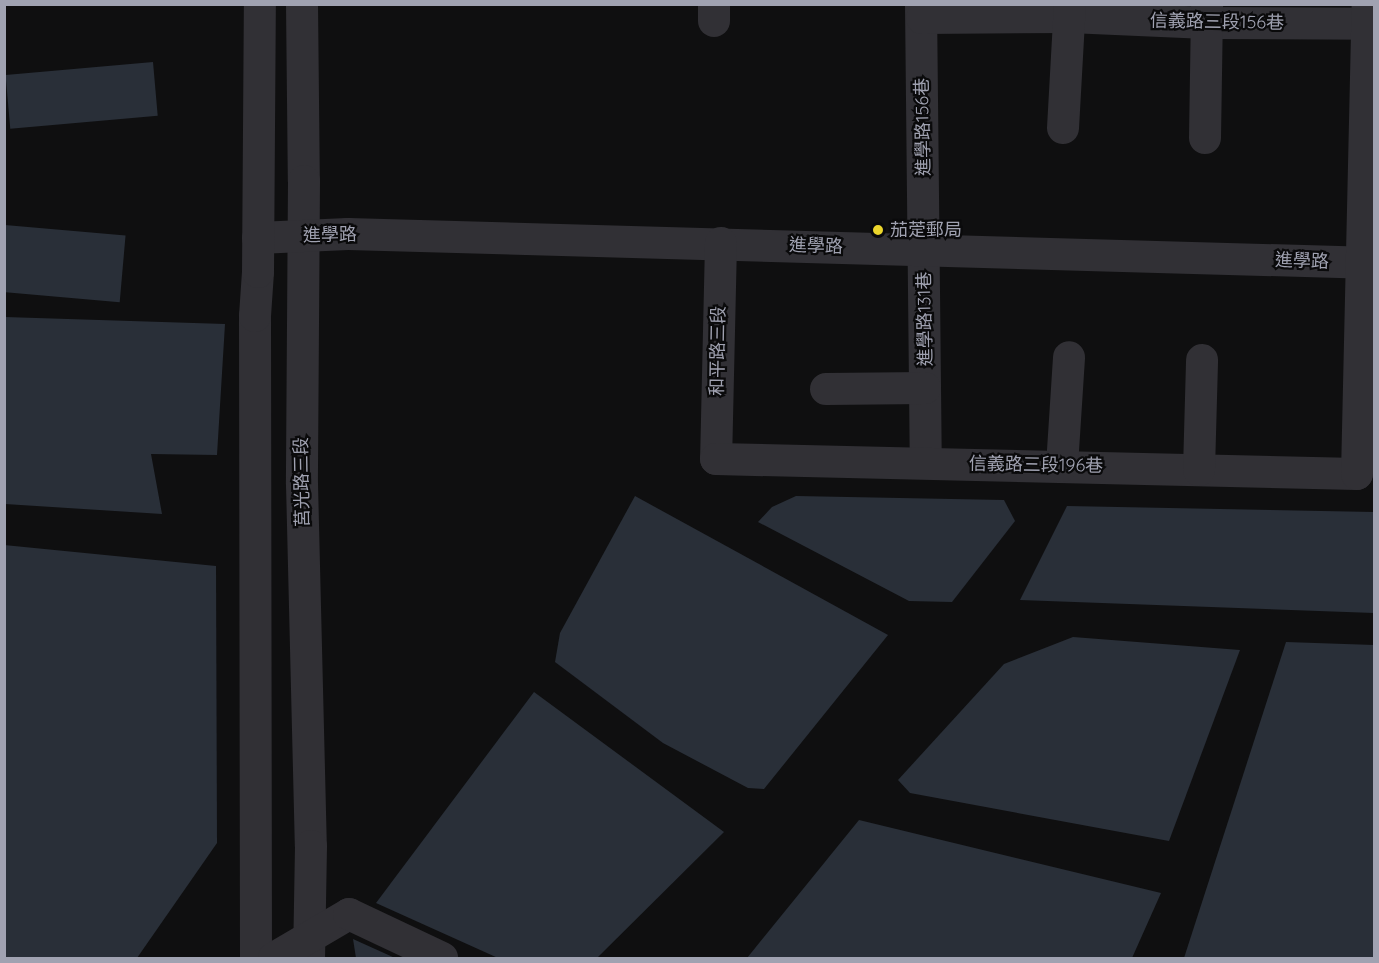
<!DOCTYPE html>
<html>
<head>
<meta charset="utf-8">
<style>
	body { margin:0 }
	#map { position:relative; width:1379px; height:963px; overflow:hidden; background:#0f0f10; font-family:Quicksand,"Noto Sans TC",sans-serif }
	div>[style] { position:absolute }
	.water>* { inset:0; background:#292f38; transform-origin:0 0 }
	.minor>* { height:32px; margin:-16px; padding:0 16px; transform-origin:16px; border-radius:16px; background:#313035 }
	.dots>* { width:16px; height:16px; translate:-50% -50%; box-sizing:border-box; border:3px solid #0a0a0b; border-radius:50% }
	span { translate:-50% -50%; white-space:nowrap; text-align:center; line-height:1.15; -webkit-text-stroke:4.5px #0a0a0b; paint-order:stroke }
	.street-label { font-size:18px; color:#a0a2b1 }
	.poi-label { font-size:18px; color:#a0a2b1 }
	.left { translate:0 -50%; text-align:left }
	.frame { position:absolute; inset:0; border:6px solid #a0a2b1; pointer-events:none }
</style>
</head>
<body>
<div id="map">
	<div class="water">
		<i style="left:153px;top:62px;width:54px;height:148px;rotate:85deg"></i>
		<i style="left:5px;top:225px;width:121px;height:67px;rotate:5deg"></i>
		<i style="clip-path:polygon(5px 317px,225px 324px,217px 455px,151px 454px,162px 514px,5px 504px)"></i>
		<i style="clip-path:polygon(635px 496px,888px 635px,764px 789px,748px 788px,663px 743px,555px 662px,560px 633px)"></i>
		<i style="clip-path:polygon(796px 496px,1004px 500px,1015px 521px,952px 602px,909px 601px,758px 522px,772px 507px)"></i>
		<i style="clip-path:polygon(1067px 506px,1374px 512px,1374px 613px,1020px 600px)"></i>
		<i style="clip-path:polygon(4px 545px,216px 566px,217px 843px,137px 958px,5px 958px)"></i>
		<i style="clip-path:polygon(1073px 637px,1240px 650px,1169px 841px,910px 793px,898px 780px,1004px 664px)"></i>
		<i style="clip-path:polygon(1286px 642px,1374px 645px,1374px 958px,1184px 958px)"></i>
		<i style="clip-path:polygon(534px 692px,724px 832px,597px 958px,498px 958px,376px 903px)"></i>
		<i style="clip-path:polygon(859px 820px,1161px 893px,1132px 958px,747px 958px)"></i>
		<i style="clip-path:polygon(353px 939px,395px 958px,356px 958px)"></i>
	</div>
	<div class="minor">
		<i style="left:302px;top:4px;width:177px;rotate:89.4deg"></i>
		<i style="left:304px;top:181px;width:303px;rotate:90.4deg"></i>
		<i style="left:302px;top:484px;width:362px;rotate:88.6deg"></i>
		<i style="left:311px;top:846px;width:112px;rotate:91deg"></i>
		<i style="left:714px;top:4px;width:17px;rotate:90deg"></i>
		<i style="left:921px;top:4px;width:458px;rotate:89.4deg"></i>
		<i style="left:922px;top:18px;width:148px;rotate:-0.4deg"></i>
		<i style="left:1070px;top:17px;width:137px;rotate:2.5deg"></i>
		<i style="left:1207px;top:23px;width:167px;rotate:0.3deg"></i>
		<i style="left:1063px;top:128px;width:124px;rotate:-86.8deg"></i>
		<i style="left:1205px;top:138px;width:134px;rotate:-89.1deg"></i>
		<i style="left:258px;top:238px;width:90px;rotate:-2.5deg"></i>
		<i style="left:348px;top:234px;width:1026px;rotate:1.62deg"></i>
		<i style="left:721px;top:243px;width:216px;rotate:91.3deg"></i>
		<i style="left:716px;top:459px;width:641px;rotate:1.34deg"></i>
		<i style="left:1357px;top:474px;width:470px;rotate:-88.7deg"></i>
		<i style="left:826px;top:389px;width:99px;rotate:-0.6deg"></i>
		<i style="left:1062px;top:466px;width:109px;rotate:-86.3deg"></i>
		<i style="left:1199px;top:470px;width:110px;rotate:-88.4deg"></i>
		<i style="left:256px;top:958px;width:642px;rotate:-90.09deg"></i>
		<i style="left:255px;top:316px;width:44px;rotate:-86.1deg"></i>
		<i style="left:258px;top:272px;width:268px;rotate:-89.6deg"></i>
		<i style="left:274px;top:958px;width:87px;rotate:-30.4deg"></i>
		<i style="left:349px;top:914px;width:103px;rotate:25.3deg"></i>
	</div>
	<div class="dots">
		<i style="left:878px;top:230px;background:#ecd62c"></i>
	</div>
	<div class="street-label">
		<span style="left:1217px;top:22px;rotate:1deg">信義路三段156巷</span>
		<span style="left:923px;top:127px;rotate:-91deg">進學路156巷</span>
		<span style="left:330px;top:235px;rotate:-1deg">進學路</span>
		<span style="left:816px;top:246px;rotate:2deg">進學路</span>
		<span style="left:1302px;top:261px;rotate:2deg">進學路</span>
		<span style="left:925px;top:319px;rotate:-91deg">進學路131巷</span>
		<span style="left:718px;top:351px;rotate:-89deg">和平路三段</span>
		<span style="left:1036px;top:465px;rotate:1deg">信義路三段196巷</span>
		<span style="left:302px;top:482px;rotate:-91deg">莒光路三段</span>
	</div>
	<div class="poi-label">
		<span class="left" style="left:890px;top:230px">茄萣郵局</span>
	</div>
	<div class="frame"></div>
</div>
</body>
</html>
